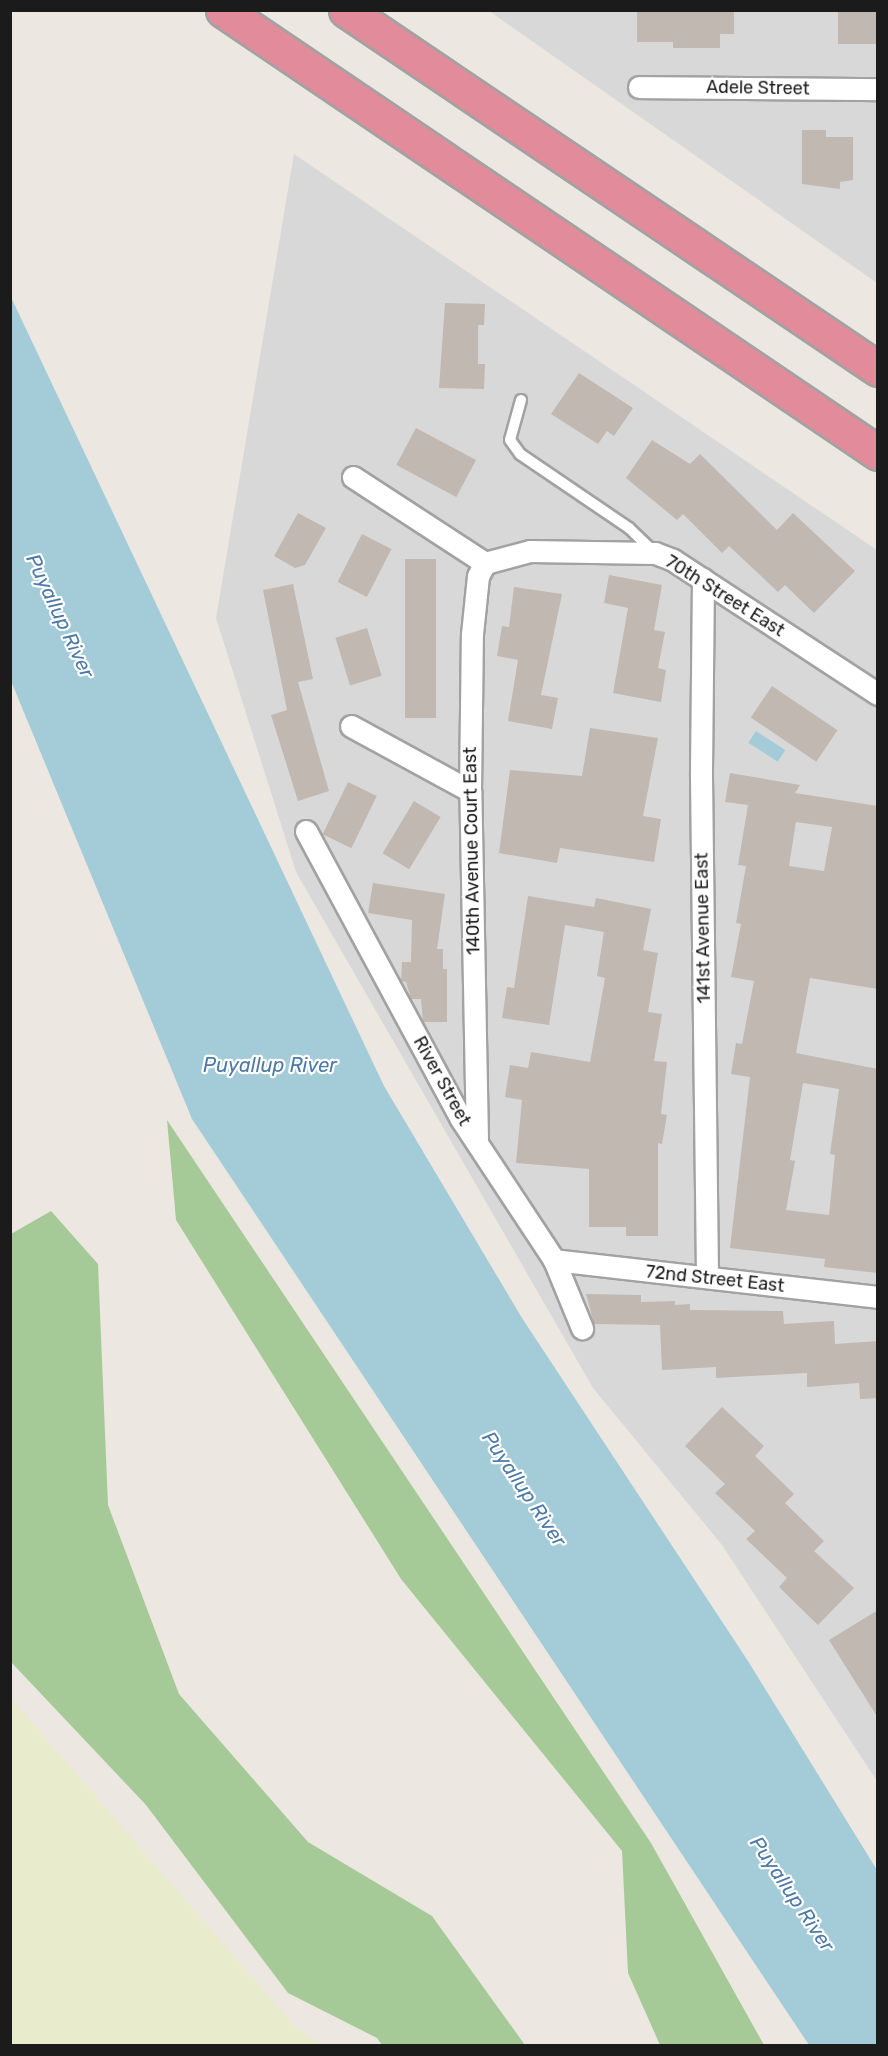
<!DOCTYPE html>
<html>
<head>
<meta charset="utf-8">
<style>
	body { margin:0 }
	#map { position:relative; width:888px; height:2056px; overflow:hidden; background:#ece8e1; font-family:Rubik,sans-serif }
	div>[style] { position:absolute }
	.residential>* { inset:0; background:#d9d8d8 }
	.farmland>* { inset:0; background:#e8ebcc }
	.forest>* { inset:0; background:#a6ca97 }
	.water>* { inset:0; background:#a3ccd8; transform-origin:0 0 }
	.building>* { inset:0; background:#c0b8b1; transform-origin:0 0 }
	.roads { filter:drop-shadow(2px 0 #a2a2a2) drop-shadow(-2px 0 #a2a2a2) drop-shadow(0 2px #a2a2a2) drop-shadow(0 -2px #a2a2a2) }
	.lane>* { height:10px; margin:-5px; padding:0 5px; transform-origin:5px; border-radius:5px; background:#fff }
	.street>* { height:21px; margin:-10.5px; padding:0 10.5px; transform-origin:10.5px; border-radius:10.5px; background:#fff }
	.highway>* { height:33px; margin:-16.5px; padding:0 16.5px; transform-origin:16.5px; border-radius:16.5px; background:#e18b9b }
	span { translate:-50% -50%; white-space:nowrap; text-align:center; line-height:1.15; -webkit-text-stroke:4.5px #fff; paint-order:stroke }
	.street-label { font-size:18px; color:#1b1b1b }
	.water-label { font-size:20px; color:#4d79a5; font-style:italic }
	.frame { position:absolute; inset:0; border:12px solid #1b1b1b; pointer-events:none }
</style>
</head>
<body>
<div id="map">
	<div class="residential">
		<i style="clip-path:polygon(489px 11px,877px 11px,877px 283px)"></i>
		<i style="clip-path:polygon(294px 154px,877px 550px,877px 1781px,722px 1545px,593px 1388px,296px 872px,216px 618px)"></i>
	</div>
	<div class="farmland">
		<i style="clip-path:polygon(11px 1698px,296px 2028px,323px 2045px,11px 2045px)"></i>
	</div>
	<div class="forest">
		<i style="clip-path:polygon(167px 1120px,651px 1843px,764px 2045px,660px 2045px,628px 1973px,622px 1851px,401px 1579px,176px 1220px)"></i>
		<i style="clip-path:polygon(51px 1211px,98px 1264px,108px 1505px,179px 1694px,308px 1842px,432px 1916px,525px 2045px,382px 2045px,377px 2038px,288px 1993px,146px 1805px,11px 1662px,11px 1234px)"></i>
	</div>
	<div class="water">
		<i style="clip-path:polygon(10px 295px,384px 1086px,522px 1318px,748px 1661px,877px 1870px,877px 2045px,809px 2045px,192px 1119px,11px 681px)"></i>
		<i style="left:756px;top:731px;width:35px;height:14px;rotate:33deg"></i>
	</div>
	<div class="building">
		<i style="clip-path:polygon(720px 10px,734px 10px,734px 34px,720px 34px,720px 48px,673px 48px,673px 42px,637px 42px,637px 11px)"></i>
		<i style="left:838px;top:10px;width:40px;height:34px"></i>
		<i style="clip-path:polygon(802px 130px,826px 130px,826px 137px,853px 137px,853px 180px,840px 182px,840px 189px,802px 184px)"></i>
		<i style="clip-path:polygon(445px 303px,485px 304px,484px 325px,478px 325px,478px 364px,485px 364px,484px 389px,439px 388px)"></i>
		<i style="clip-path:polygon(579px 373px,633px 408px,614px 436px,607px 431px,598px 444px,551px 414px)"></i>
		<i style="left:416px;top:428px;width:68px;height:42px;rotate:28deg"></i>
		<i style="clip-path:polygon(652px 440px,690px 464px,700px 454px,777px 530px,793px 513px,855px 571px,814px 613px,785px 585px,778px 592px,729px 546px,722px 553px,683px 514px,677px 520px,626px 478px)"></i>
		<i style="clip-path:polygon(298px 513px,326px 528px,305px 565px,295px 568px,274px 556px)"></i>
		<i style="left:362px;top:534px;width:33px;height:54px;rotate:27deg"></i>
		<i style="left:405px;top:559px;width:31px;height:159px"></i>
		<i style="clip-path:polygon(609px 575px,662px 585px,654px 630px,665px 632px,658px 668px,666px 670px,661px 702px,613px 693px,628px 608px,604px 603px)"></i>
		<i style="clip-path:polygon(293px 584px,313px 679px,298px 682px,329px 791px,298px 801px,271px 715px,287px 710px,263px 590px)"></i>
		<i style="clip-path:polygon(514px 587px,562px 594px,541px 695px,558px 698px,552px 729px,508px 721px,518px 660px,497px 656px,502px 626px,509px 627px)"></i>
		<i style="left:367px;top:628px;width:50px;height:33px;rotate:73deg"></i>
		<i style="left:772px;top:686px;width:79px;height:38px;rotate:34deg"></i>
		<i style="clip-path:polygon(590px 728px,658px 738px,643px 816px,661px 819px,654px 862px,560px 848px,557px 863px,499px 853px,510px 770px,582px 776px)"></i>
		<i style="clip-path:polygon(evenodd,730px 773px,800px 785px,795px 793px,878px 806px,878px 989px,810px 978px,796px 1053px,878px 1069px,878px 1273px,824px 1267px,825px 1259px,730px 1248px,750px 1077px,731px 1074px,736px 1043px,742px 1044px,754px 981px,731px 977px,741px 924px,736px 923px,746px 866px,738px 865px,748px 805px,725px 802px,730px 773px,796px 822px,832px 827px,824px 871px,789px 866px,796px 822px,730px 773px,803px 1083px,839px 1089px,830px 1154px,835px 1155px,829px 1215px,786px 1210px,795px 1161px,790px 1160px,803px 1083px)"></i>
		<i style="left:348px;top:782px;width:32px;height:58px;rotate:26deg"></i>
		<i style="left:414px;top:801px;width:31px;height:61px;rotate:31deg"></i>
		<i style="clip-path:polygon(373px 883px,445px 894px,437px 949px,443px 949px,443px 969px,447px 969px,447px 1022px,423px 1022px,421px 999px,411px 999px,406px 982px,401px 981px,402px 962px,411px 962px,412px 920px,368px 913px)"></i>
		<i style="clip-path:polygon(528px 896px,594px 907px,596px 898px,651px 909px,643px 950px,658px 953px,648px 1012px,662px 1014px,654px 1061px,667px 1062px,661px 1114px,667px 1115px,662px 1144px,658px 1143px,658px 1236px,626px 1236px,626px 1227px,589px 1227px,589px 1169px,516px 1163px,522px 1100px,505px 1097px,510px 1065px,528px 1068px,531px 1052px,590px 1062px,605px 978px,597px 976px,604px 932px,565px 925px,549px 1025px,502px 1018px,507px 987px,514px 988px)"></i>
		<i style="clip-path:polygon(586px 1294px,641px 1295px,641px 1302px,675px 1301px,675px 1305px,690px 1304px,690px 1310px,783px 1311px,784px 1324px,834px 1321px,835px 1344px,878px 1341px,878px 1398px,860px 1399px,859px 1383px,807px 1387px,807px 1373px,716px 1378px,716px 1367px,662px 1370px,660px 1325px,594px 1324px)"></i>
		<i style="clip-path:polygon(722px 1407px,764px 1446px,755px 1456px,794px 1494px,785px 1503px,824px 1541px,814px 1551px,854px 1588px,818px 1625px,779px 1587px,787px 1578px,746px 1539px,755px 1531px,715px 1493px,725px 1484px,685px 1446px)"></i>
		<i style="clip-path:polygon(878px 1610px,878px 1718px,829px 1640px)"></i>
	</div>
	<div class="roads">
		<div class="lane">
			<i style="left:521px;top:400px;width:41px;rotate:105.4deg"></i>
			<i style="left:510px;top:440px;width:17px;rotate:54deg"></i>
			<i style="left:520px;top:454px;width:132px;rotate:34.2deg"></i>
			<i style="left:629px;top:528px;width:33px;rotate:44deg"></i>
		</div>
		<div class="street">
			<i style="left:639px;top:87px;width:239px;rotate:0.5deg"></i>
			<i style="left:353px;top:477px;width:158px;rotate:33.1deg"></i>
			<i style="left:485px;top:563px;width:47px;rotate:-14.9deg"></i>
			<i style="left:530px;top:551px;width:125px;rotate:0.9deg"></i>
			<i style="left:655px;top:553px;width:19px;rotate:21deg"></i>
			<i style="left:673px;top:560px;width:245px;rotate:33.2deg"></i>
			<i style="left:703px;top:579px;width:197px;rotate:90.6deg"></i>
			<i style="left:701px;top:776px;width:501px;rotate:89.31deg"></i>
			<i style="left:351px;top:726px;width:136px;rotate:28.6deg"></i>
			<i style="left:306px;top:831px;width:327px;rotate:61.7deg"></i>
			<i style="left:461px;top:1119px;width:169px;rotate:56.6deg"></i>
			<i style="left:554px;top:1260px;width:74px;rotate:67.6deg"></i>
			<i style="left:477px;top:1140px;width:349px;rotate:-91.1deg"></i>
			<i style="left:470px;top:791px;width:157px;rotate:-89.3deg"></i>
			<i style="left:472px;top:634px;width:58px;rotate:-84.1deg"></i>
			<i style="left:478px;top:576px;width:15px;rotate:-62deg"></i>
			<i style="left:554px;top:1260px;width:326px;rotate:6.5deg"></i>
		</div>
		<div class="highway">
			<i style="left:223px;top:10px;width:791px;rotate:34.07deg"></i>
			<i style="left:346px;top:10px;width:642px;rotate:34.01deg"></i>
		</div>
	</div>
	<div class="street-label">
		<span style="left:758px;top:88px;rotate:1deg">Adele Street</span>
		<span style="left:725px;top:596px;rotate:32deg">70th Street East</span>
		<span style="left:472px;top:851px;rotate:-91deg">140th Avenue Court East</span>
		<span style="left:703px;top:928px;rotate:-91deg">141st Avenue East</span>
		<span style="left:442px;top:1081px;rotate:61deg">River Street</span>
		<span style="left:715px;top:1279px;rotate:6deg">72nd Street East</span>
	</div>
	<div class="water-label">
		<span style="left:60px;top:616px;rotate:65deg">Puyallup River</span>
		<span style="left:270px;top:1065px">Puyallup River</span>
		<span style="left:524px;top:1489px;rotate:56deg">Puyallup River</span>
		<span style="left:792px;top:1894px;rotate:56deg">Puyallup River</span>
	</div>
	<div class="frame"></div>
</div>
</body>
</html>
